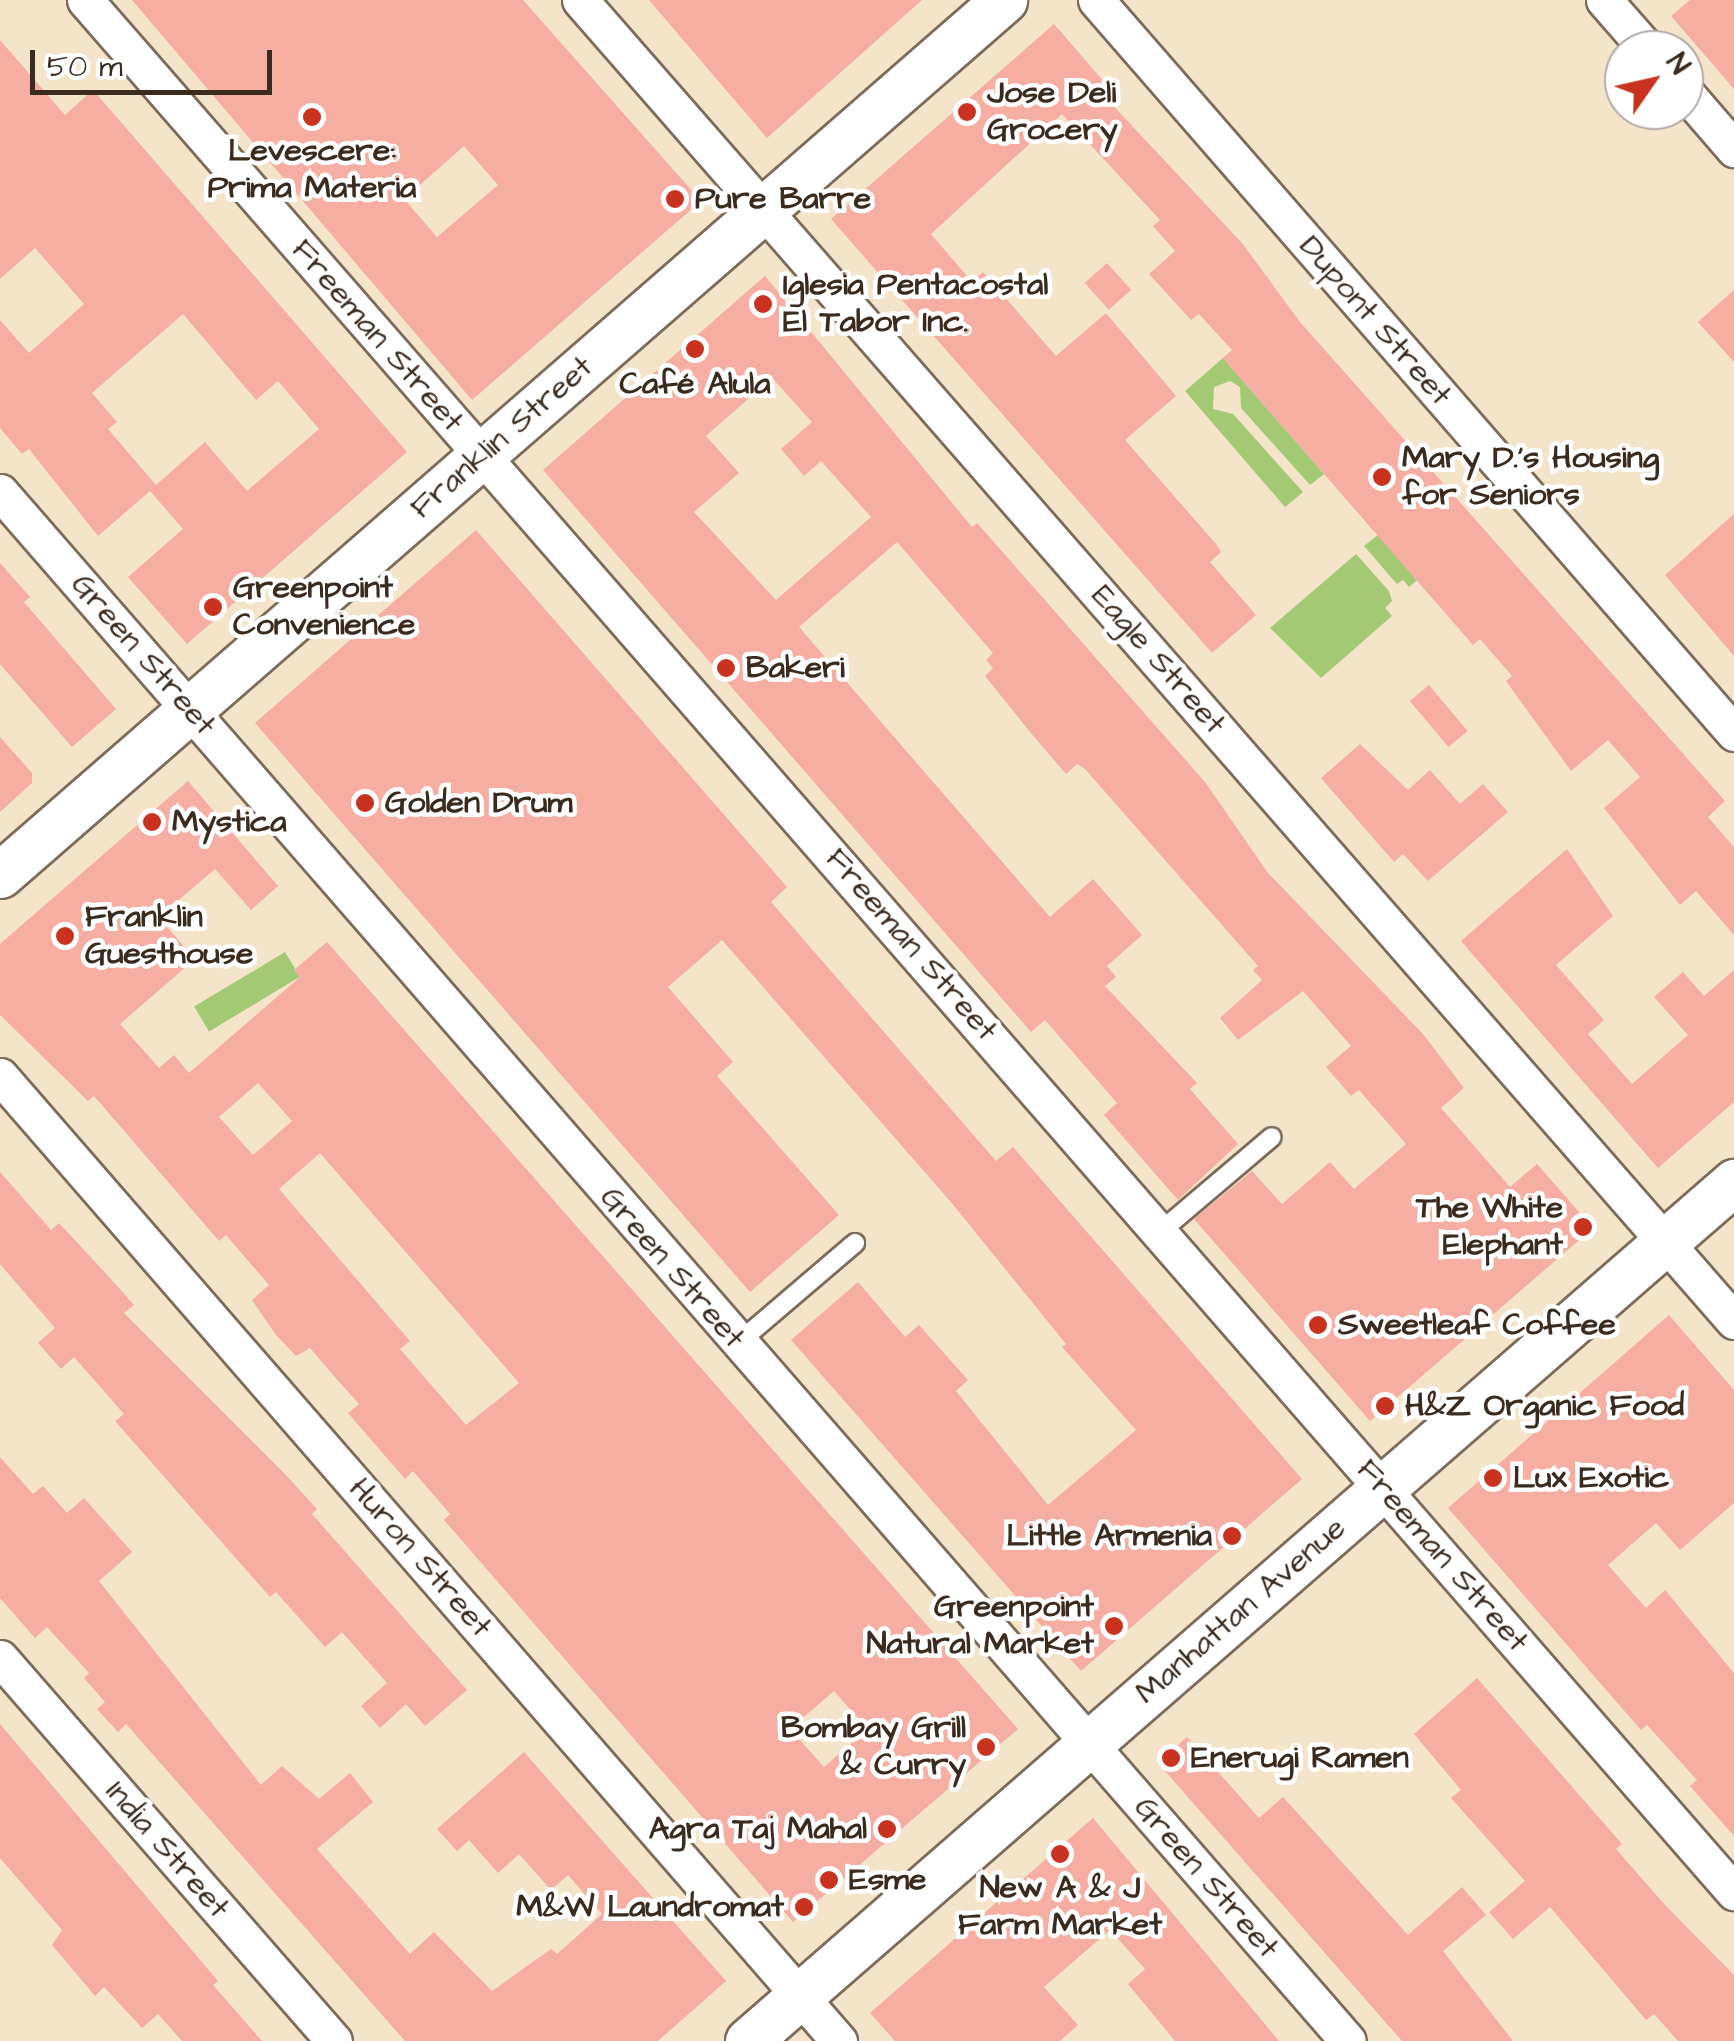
<!DOCTYPE html>
<html>
<head>
<meta charset="utf-8">
<style>
	body { margin:0 }
	#map { position:relative; width:1734px; height:2041px; overflow:hidden; background:#f4e4ca; font-family:"Architects Daughter",sans-serif }
	div>[style] { position:absolute }
	.green>* { inset:0; background:#a4c974; transform-origin:0 0 }
	.building>* { inset:0; background:#f6aea2; transform-origin:0 0 }
	.roads { filter:drop-shadow(2px 0 #7c6b5a) drop-shadow(-2px 0 #7c6b5a) drop-shadow(0 2px #7c6b5a) drop-shadow(0 -2px #7c6b5a) }
	.service>* { height:18px; margin:-9px; padding:0 9px; transform-origin:9px; border-radius:9px; background:#fff }
	.minor>* { height:35px; margin:-17.5px; padding:0 17.5px; transform-origin:17.5px; border-radius:17.5px; background:#fff }
	.tertiary>* { height:45px; margin:-22.5px; padding:0 22.5px; transform-origin:22.5px; border-radius:22.5px; background:#fff }
	.dots>* { width:28px; height:28px; translate:-50% -50%; box-sizing:border-box; border:5px solid #fff; border-radius:50% }
	span { translate:-50% -50%; white-space:nowrap; text-align:center; line-height:1.15; -webkit-text-stroke:9px #fff; paint-order:stroke }
	.poi-label { font-size:32px; color:#3b2a1e; font-weight:700 }
	.left { translate:0 -50%; text-align:left }
	.right { translate:-100% -50%; text-align:right }
	.street-label { font-size:32px; color:#3b2a1e }
	.north { position:absolute; left:1604px; top:30px; width:100px; height:100px; box-sizing:border-box; background:#fff; border:2px solid #b1aaa5; border-radius:50%; rotate:56deg; font-size:28px; font-weight:700; line-height:40px; text-align:center; color:#3b2a1e }
	.north::after { content:''; display:block; margin:auto; width:35px; height:45px; background:#c8321e; clip-path:polygon(50% 0,100% 100%,50% 72%,0 100%) }
	.scale { position:absolute; left:30px; top:50px; width:242px; height:45px; box-sizing:border-box; border:5px solid #3b2a1e; border-top:0; padding-left:12px; font-size:30px; line-height:35px; white-space:nowrap; color:#3b2a1e; -webkit-text-stroke:8px #fff; paint-order:stroke }
</style>
</head>
<body>
<div id="map">
	<div class="green">
		<i style="clip-path:polygon(1223px 358px,1324px 474px,1310px 485px,1241px 408px,1240px 387px,1230px 381px,1214px 387px,1213px 409px,1233px 414px,1303px 492px,1285px 507px,1185px 391px)"></i>
		<i style="clip-path:polygon(1378px 535px,1417px 580px,1409px 587px,1403px 580px,1397px 584px,1364px 546px)"></i>
		<i style="clip-path:polygon(1356px 554px,1389px 591px,1392px 601px,1385px 608px,1392px 616px,1321px 678px,1270px 628px)"></i>
		<i style="left:285px;top:952px;width:29px;height:106px;rotate:59deg"></i>
	</div>
	<div class="building">
		<i style="clip-path:polygon(evenodd,132px 0,523px 0,701px 201px,472px 400px,132px 0,464px 146px,498px 185px,437px 237px,404px 199px,464px 146px)"></i>
		<i style="clip-path:polygon(649px 0,922px 0,767px 138px)"></i>
		<i style="clip-path:polygon(1690px 0,1734px 0,1734px 89px,1671px 16px)"></i>
		<i style="clip-path:polygon(1054px 24px,1112px 91px,1105px 97px,1242px 243px,1300px 322px,1725px 801px,1708px 817px,1734px 847px,1734px 935px,1696px 891px,1680px 905px,1604px 808px,1640px 777px,1608px 740px,1571px 771px,1506px 681px,1512px 676px,1480px 639px,1473px 645px,1223px 358px,1232px 350px,1199px 314px,1191px 320px,1149px 274px,1175px 251px,1153px 226px,1160px 220px,1062px 114px,931px 234px,972px 282px,983px 272px,1056px 356px,1106px 313px,1176px 396px,1125px 440px,1216px 544px,1221px 552px,1210px 562px,1256px 615px,1212px 653px,831px 219px)"></i>
		<i style="clip-path:polygon(evenodd,0 40px,65px 115px,93px 90px,407px 452px,187px 644px,128px 577px,183px 529px,150px 491px,98px 536px,29px 449px,22px 454px,0 428px,0 320px,29px 353px,84px 304px,35px 248px,0 279px,0 40px,183px 314px,256px 400px,278px 381px,319px 429px,247px 491px,205px 442px,156px 485px,108px 429px,117px 422px,92px 393px,183px 314px)"></i>
		<i style="left:1107px;top:263px;width:36px;height:30px;rotate:48deg"></i>
		<i style="clip-path:polygon(evenodd,765px 276px,972px 527px,977px 523px,1205px 782px,1268px 873px,1423px 1034px,1464px 1088px,1441px 1108px,1510px 1187px,1537px 1164px,1593px 1228px,1370px 1421px,1194px 1219px,1252px 1171px,1282px 1204px,1330px 1162px,1354px 1189px,1406px 1144px,1359px 1090px,1351px 1096px,1326px 1067px,1351px 1046px,1303px 991px,1238px 1040px,1220px 1018px,1262px 980px,1253px 970px,1258px 966px,1085px 769px,1077px 764px,1066px 774px,1030px 732px,985px 676px,993px 668px,986px 660px,993px 653px,897px 542px,799px 627px,1050px 917px,1093px 879px,1142px 935px,1107px 966px,1116px 977px,1105px 986px,1197px 1083px,1190px 1089px,1238px 1144px,1178px 1200px,1104px 1115px,1117px 1103px,1045px 1020px,1031px 1032px,543px 470px,765px 276px,772px 378px,812px 422px,781px 449px,804px 476px,821px 461px,871px 517px,776px 600px,694px 512px,739px 473px,706px 436px,772px 378px)"></i>
		<i style="clip-path:polygon(1734px 290px,1734px 362px,1698px 322px)"></i>
		<i style="clip-path:polygon(1734px 514px,1734px 656px,1665px 575px)"></i>
		<i style="clip-path:polygon(476px 530px,787px 887px,771px 902px,996px 1161px,1013px 1147px,1302px 1479px,1081px 1671px,791px 1340px,858px 1282px,905px 1337px,919px 1325px,968px 1380px,956px 1391px,1048px 1505px,1136px 1430px,1062px 1347px,1066px 1344px,950px 1201px,722px 940px,668px 987px,733px 1062px,717px 1076px,839px 1215px,750px 1292px,255px 723px)"></i>
		<i style="clip-path:polygon(0 563px,30px 597px,24px 602px,116px 709px,72px 747px,0 664px)"></i>
		<i style="left:1429px;top:685px;width:60px;height:25px;rotate:50deg"></i>
		<i style="clip-path:polygon(0 737px,32px 773px,32px 783px,0 812px)"></i>
		<i style="clip-path:polygon(1360px 744px,1408px 790px,1430px 770px,1460px 804px,1483px 784px,1508px 812px,1428px 881px,1403px 854px,1394px 862px,1321px 778px)"></i>
		<i style="clip-path:polygon(evenodd,188px 781px,278px 886px,251px 910px,215px 869px,188px 892px,159px 918px,195px 959px,120px 1024px,159px 1068px,174px 1055px,189px 1073px,300px 977px,294px 970px,327px 942px,1018px 1729px,793px 1922px,444px 1520px,450px 1514px,413px 1471px,405px 1479px,348px 1413px,359px 1404px,333px 1375px,310px 1348px,296px 1356px,276px 1335px,252px 1300px,269px 1285px,226px 1235px,219px 1241px,94px 1096px,88px 1101px,0 1015px,0 944px,188px 781px,258px 1083px,292px 1121px,253px 1155px,219px 1117px,258px 1083px,188px 781px,320px 1153px,519px 1383px,466px 1425px,400px 1349px,410px 1341px,279px 1189px,320px 1153px,188px 781px,834px 1691px,868px 1729px,824px 1767px,790px 1729px,834px 1691px)"></i>
		<i style="clip-path:polygon(1567px 849px,1613px 916px,1556px 965px,1604px 1020px,1588px 1034px,1632px 1084px,1688px 1035px,1654px 997px,1683px 972px,1704px 996px,1734px 970px,1734px 1102px,1658px 1168px,1461px 941px)"></i>
		<i style="clip-path:polygon(0 1172px,51px 1230px,59px 1223px,111px 1279px,134px 1305px,124px 1313px,284px 1473px,317px 1509px,312px 1514px,467px 1690px,425px 1726px,406px 1704px,380px 1728px,361px 1706px,387px 1683px,342px 1632px,325px 1647px,276px 1592px,270px 1597px,115px 1421px,124px 1414px,74px 1357px,61px 1369px,38px 1343px,55px 1328px,0 1264px)"></i>
		<i style="clip-path:polygon(1669px 1315px,1734px 1390px,1734px 1503px,1680px 1550px,1656px 1523px,1608px 1565px,1646px 1608px,1665px 1590px,1734px 1673px,1734px 1836px,1690px 1786px,1697px 1780px,1647px 1725px,1641px 1730px,1448px 1508px)"></i>
		<i style="clip-path:polygon(0 1457px,33px 1494px,43px 1486px,67px 1513px,84px 1498px,132px 1552px,99px 1581px,261px 1785px,282px 1766px,319px 1799px,350px 1773px,373px 1802px,317px 1849px,410px 1954px,434px 1932px,492px 1991px,551px 1949px,557px 1954px,602px 1914px,568px 1875px,551px 1890px,519px 1854px,498px 1873px,469px 1840px,457px 1851px,437px 1829px,524px 1752px,726px 1981px,658px 2041px,405px 2041px,126px 1724px,118px 1732px,97px 1709px,105px 1702px,84px 1678px,89px 1673px,47px 1627px,35px 1638px,0 1598px)"></i>
		<i style="clip-path:polygon(1477px 1678px,1622px 1844px,1616px 1849px,1665px 1905px,1734px 1975px,1734px 2041px,1678px 2041px,1654px 2014px,1646px 2020px,1550px 1907px,1513px 1939px,1489px 1912px,1525px 1881px,1451px 1798px,1461px 1790px,1414px 1734px)"></i>
		<i style="clip-path:polygon(0 1724px,218px 1981px,213px 1985px,262px 2041px,182px 2041px,158px 2014px,142px 2028px,104px 1987px,95px 1996px,52px 1945px,62px 1930px,0 1858px)"></i>
		<i style="clip-path:polygon(1187px 1737px,1259px 1818px,1283px 1797px,1408px 1935px,1462px 1887px,1486px 1915px,1443px 1951px,1513px 2041px,1402px 2041px,1158px 1763px)"></i>
		<i style="clip-path:polygon(1093px 1818px,1279px 2041px,1175px 2041px,1128px 1984px,1145px 1969px,1110px 1930px,1044px 1987px,1078px 2025px,1060px 2041px,895px 2041px,870px 2013px)"></i>
	</div>
	<div class="roads">
		<div class="service">
			<i style="left:1161px;top:1231px;width:145px;rotate:-40.3deg"></i>
			<i style="left:738px;top:1343px;width:154px;rotate:-40.5deg"></i>
		</div>
		<div class="minor">
			<i style="left:85px;top:0;width:2510px;rotate:48.93deg"></i>
			<i style="left:580px;top:0;width:1754px;rotate:48.86deg"></i>
			<i style="left:1096px;top:0;width:972px;rotate:48.96deg"></i>
			<i style="left:1604px;top:0;width:67px;rotate:48.7deg"></i>
			<i style="left:1684px;top:91px;width:77px;rotate:49.2deg"></i>
			<i style="left:0;top:492px;width:2053px;rotate:48.97deg"></i>
			<i style="left:0;top:1076px;width:1279px;rotate:49deg"></i>
			<i style="left:0;top:1658px;width:508px;rotate:48.91deg"></i>
		</div>
		<div class="tertiary">
			<i style="left:0;top:875px;width:1332px;rotate:-41.07deg"></i>
			<i style="left:748px;top:2041px;width:1308px;rotate:-41.06deg"></i>
		</div>
	</div>
	<div class="dots">
		<i style="left:967px;top:112px;background:#c8321e"></i>
		<i style="left:312px;top:117px;background:#c8321e"></i>
		<i style="left:675px;top:199px;background:#c8321e"></i>
		<i style="left:763px;top:304px;background:#c8321e"></i>
		<i style="left:695px;top:349px;background:#c8321e"></i>
		<i style="left:1382px;top:477px;background:#c8321e"></i>
		<i style="left:213px;top:607px;background:#c8321e"></i>
		<i style="left:726px;top:668px;background:#c8321e"></i>
		<i style="left:365px;top:803px;background:#c8321e"></i>
		<i style="left:152px;top:822px;background:#c8321e"></i>
		<i style="left:65px;top:936px;background:#c8321e"></i>
		<i style="left:1583px;top:1227px;background:#c8321e"></i>
		<i style="left:1318px;top:1325px;background:#c8321e"></i>
		<i style="left:1385px;top:1406px;background:#c8321e"></i>
		<i style="left:1493px;top:1478px;background:#c8321e"></i>
		<i style="left:1232px;top:1536px;background:#c8321e"></i>
		<i style="left:1114px;top:1626px;background:#c8321e"></i>
		<i style="left:986px;top:1747px;background:#c8321e"></i>
		<i style="left:1171px;top:1758px;background:#c8321e"></i>
		<i style="left:887px;top:1829px;background:#c8321e"></i>
		<i style="left:1060px;top:1854px;background:#c8321e"></i>
		<i style="left:829px;top:1880px;background:#c8321e"></i>
		<i style="left:804px;top:1907px;background:#c8321e"></i>
	</div>
	<div class="poi-label">
		<span class="left" style="left:987px;top:112px">Jose Deli<br>Grocery</span>
		<span style="left:312px;top:170px">Levescere:<br>Prima Materia</span>
		<span class="left" style="left:695px;top:199px">Pure Barre</span>
		<span class="left" style="left:783px;top:304px">Iglesia Pentacostal<br>El Tabor Inc.</span>
		<span style="left:695px;top:384px">Café Alula</span>
		<span class="left" style="left:1402px;top:477px">Mary D.'s Housing<br>for Seniors</span>
		<span class="left" style="left:233px;top:607px">Greenpoint<br>Convenience</span>
		<span class="left" style="left:746px;top:668px">Bakeri</span>
		<span class="left" style="left:385px;top:803px">Golden Drum</span>
		<span class="left" style="left:172px;top:822px">Mystica</span>
		<span class="left" style="left:85px;top:936px">Franklin<br>Guesthouse</span>
		<span class="right" style="left:1563px;top:1227px">The White<br>Elephant</span>
		<span class="left" style="left:1338px;top:1325px">Sweetleaf Coffee</span>
		<span class="left" style="left:1405px;top:1406px">H&amp;Z Organic Food</span>
		<span class="left" style="left:1513px;top:1478px">Lux Exotic</span>
		<span class="right" style="left:1212px;top:1536px">Little Armenia</span>
		<span class="right" style="left:1094px;top:1626px">Greenpoint<br>Natural Market</span>
		<span class="right" style="left:966px;top:1747px">Bombay Grill<br>&amp; Curry</span>
		<span class="left" style="left:1191px;top:1758px">Enerugi Ramen</span>
		<span class="right" style="left:867px;top:1829px">Agra Taj Mahal</span>
		<span class="left" style="left:849px;top:1880px">Esme</span>
		<span style="left:1060px;top:1907px">New A &amp; J<br>Farm Market</span>
		<span class="right" style="left:784px;top:1907px">M&amp;W Laundromat</span>
	</div>
	<div class="street-label">
		<span style="left:1375px;top:321px;rotate:49deg">Dupont Street</span>
		<span style="left:377px;top:336px;rotate:49deg">Freeman Street</span>
		<span style="left:502px;top:438px;rotate:-41deg">Franklin Street</span>
		<span style="left:143px;top:655px;rotate:49deg">Green Street</span>
		<span style="left:1158px;top:660px;rotate:49deg">Eagle Street</span>
		<span style="left:911px;top:945px;rotate:49deg">Freeman Street</span>
		<span style="left:672px;top:1268px;rotate:49deg">Green Street</span>
		<span style="left:1442px;top:1556px;rotate:49deg">Freeman Street</span>
		<span style="left:420px;top:1558px;rotate:49deg">Huron Street</span>
		<span style="left:1241px;top:1611px;rotate:-41deg">Manhattan Avenue</span>
		<span style="left:167px;top:1850px;rotate:49deg">India Street</span>
		<span style="left:1206px;top:1878px;rotate:49deg">Green Street</span>
	</div>
	<div class="north">N</div>
	<div class="scale">50 m</div>
</div>
</body>
</html>
